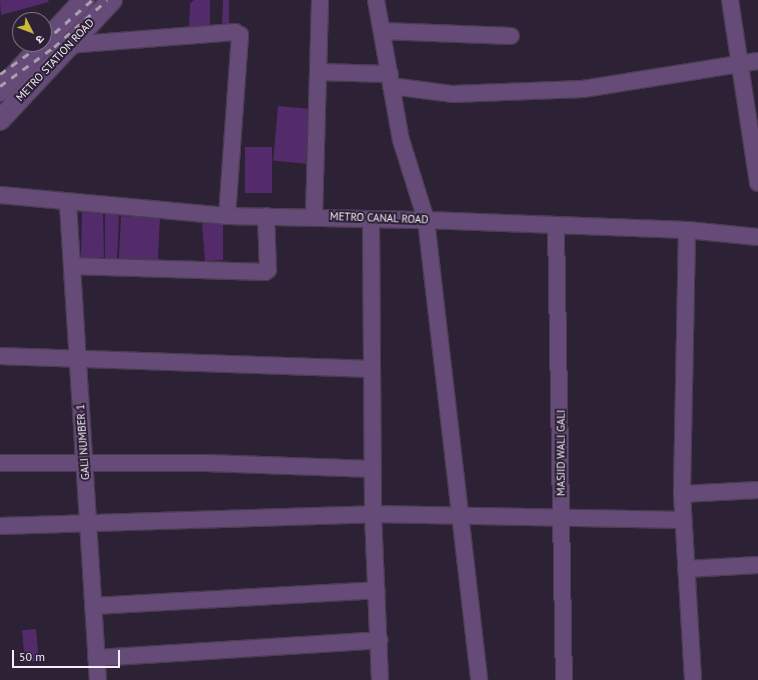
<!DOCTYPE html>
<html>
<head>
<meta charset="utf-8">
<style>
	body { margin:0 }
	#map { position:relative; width:758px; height:680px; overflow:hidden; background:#2d2135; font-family:"PT Sans","Noto Sans Devanagari",sans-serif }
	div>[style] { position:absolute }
	.building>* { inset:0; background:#532b6b; transform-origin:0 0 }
	.roads { filter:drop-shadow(1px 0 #493d51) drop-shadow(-1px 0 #493d51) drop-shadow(0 1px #493d51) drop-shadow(0 -1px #493d51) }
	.minor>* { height:16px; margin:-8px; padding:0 8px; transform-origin:8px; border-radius:8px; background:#664b78 }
	.tertiary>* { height:20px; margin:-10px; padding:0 10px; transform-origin:10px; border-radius:10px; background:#664b78 }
	.rail>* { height:3px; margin-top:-1.5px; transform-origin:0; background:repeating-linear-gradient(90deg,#a89faf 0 7px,transparent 0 14px) }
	span { translate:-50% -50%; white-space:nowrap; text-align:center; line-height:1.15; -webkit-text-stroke:4px #2d2135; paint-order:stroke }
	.street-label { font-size:11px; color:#f4ecfa }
	.north { position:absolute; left:12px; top:12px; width:40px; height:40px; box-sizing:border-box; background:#2d2135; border:1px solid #7d7284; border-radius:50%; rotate:132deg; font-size:11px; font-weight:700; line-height:16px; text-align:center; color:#f4ecfa }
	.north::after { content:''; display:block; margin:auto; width:14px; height:18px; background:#ccb939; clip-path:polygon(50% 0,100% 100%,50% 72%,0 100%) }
	.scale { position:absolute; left:12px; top:650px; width:108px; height:18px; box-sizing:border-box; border:2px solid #f4ecfa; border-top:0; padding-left:5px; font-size:12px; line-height:14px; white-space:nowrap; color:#f4ecfa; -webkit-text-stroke:3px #2d2135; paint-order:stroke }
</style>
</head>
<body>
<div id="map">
	<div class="building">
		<i style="clip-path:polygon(0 0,48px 0,49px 2px,1px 15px)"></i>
		<i style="clip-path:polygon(194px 0,210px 0,210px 25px,189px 29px,190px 4px)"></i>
		<i style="clip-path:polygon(223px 0,229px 0,229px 23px,222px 24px)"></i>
		<i style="left:278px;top:106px;width:36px;height:55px;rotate:5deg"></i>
		<i style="left:245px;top:147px;width:27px;height:46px"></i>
		<i style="clip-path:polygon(82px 211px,103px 212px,104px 257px,81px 259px)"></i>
		<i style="clip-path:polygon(105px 213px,119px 215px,117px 259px,105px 259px)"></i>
		<i style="left:121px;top:216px;width:39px;height:46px;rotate:3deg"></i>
		<i style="clip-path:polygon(223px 221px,223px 260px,205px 261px,202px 223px)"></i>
		<i style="left:36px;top:629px;width:32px;height:14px;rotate:85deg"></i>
	</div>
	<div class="roads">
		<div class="minor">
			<i style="left:376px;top:0;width:142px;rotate:79.9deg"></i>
			<i style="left:401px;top:140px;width:84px;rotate:72.6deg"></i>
			<i style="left:426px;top:220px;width:463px;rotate:83.4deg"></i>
			<i style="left:730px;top:0;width:185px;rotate:81.3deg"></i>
			<i style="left:382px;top:31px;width:129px;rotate:2.2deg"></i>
			<i style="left:67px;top:45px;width:169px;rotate:-4.4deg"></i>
			<i style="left:235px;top:32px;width:6px;rotate:31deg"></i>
			<i style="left:240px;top:35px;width:181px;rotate:94.1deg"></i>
			<i style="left:318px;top:72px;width:72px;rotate:1.6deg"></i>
			<i style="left:391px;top:86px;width:63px;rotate:7.4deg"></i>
			<i style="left:453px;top:94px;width:130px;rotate:-2.2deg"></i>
			<i style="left:583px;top:89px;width:177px;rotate:-9.1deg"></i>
			<i style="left:0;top:195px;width:228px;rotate:5.3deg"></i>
			<i style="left:227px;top:216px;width:199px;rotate:1.2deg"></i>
			<i style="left:426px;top:220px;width:261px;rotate:2.2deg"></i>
			<i style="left:687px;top:230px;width:71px;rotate:5.6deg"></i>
			<i style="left:68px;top:204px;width:477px;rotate:86.4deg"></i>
			<i style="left:314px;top:216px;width:216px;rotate:-88.4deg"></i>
			<i style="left:371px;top:219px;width:295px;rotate:89.6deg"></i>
			<i style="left:373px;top:514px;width:166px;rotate:87.6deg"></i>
			<i style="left:556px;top:226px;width:454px;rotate:89deg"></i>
			<i style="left:687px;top:230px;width:264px;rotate:91.1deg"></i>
			<i style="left:682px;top:494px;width:186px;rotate:86.6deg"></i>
			<i style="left:72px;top:266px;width:193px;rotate:1.8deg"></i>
			<i style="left:265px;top:272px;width:4px;rotate:-34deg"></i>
			<i style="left:268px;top:270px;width:54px;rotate:-92.1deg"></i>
			<i style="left:0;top:356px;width:372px;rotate:2deg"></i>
			<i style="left:0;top:463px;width:207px"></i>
			<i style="left:207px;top:463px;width:166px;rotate:2.1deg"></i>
			<i style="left:682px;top:494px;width:76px;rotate:-3deg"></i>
			<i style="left:0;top:526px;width:373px;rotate:-1.8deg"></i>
			<i style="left:373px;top:514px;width:310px;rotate:1.1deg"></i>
			<i style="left:686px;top:569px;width:72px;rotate:-3.2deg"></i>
			<i style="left:93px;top:606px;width:284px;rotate:-3.2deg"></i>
			<i style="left:96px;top:658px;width:284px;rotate:-3.6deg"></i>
		</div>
		<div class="tertiary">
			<i style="left:44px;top:43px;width:59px;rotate:-47.1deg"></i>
			<i style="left:0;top:91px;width:64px;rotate:-47.5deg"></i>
			<i style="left:0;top:120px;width:164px;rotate:-47deg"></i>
		</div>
	</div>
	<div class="rail">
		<i style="left:44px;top:42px;width:64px;rotate:-41.2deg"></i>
		<i style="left:0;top:74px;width:52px;rotate:-35.5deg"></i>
		<i style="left:0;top:86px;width:67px;rotate:-35.8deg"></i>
		<i style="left:54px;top:47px;width:71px;rotate:-41.6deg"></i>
	</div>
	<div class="street-label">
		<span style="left:55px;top:60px;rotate:-47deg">METRO STATION ROAD</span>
		<span style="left:379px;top:218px;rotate:2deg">METRO CANAL ROAD</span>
		<span style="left:83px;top:442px;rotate:-94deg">GALI NUMBER 1</span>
		<span style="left:561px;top:453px;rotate:-90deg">MASJID WALI GALI</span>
	</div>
	<div class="north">उ</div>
	<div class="scale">50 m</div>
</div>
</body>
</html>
